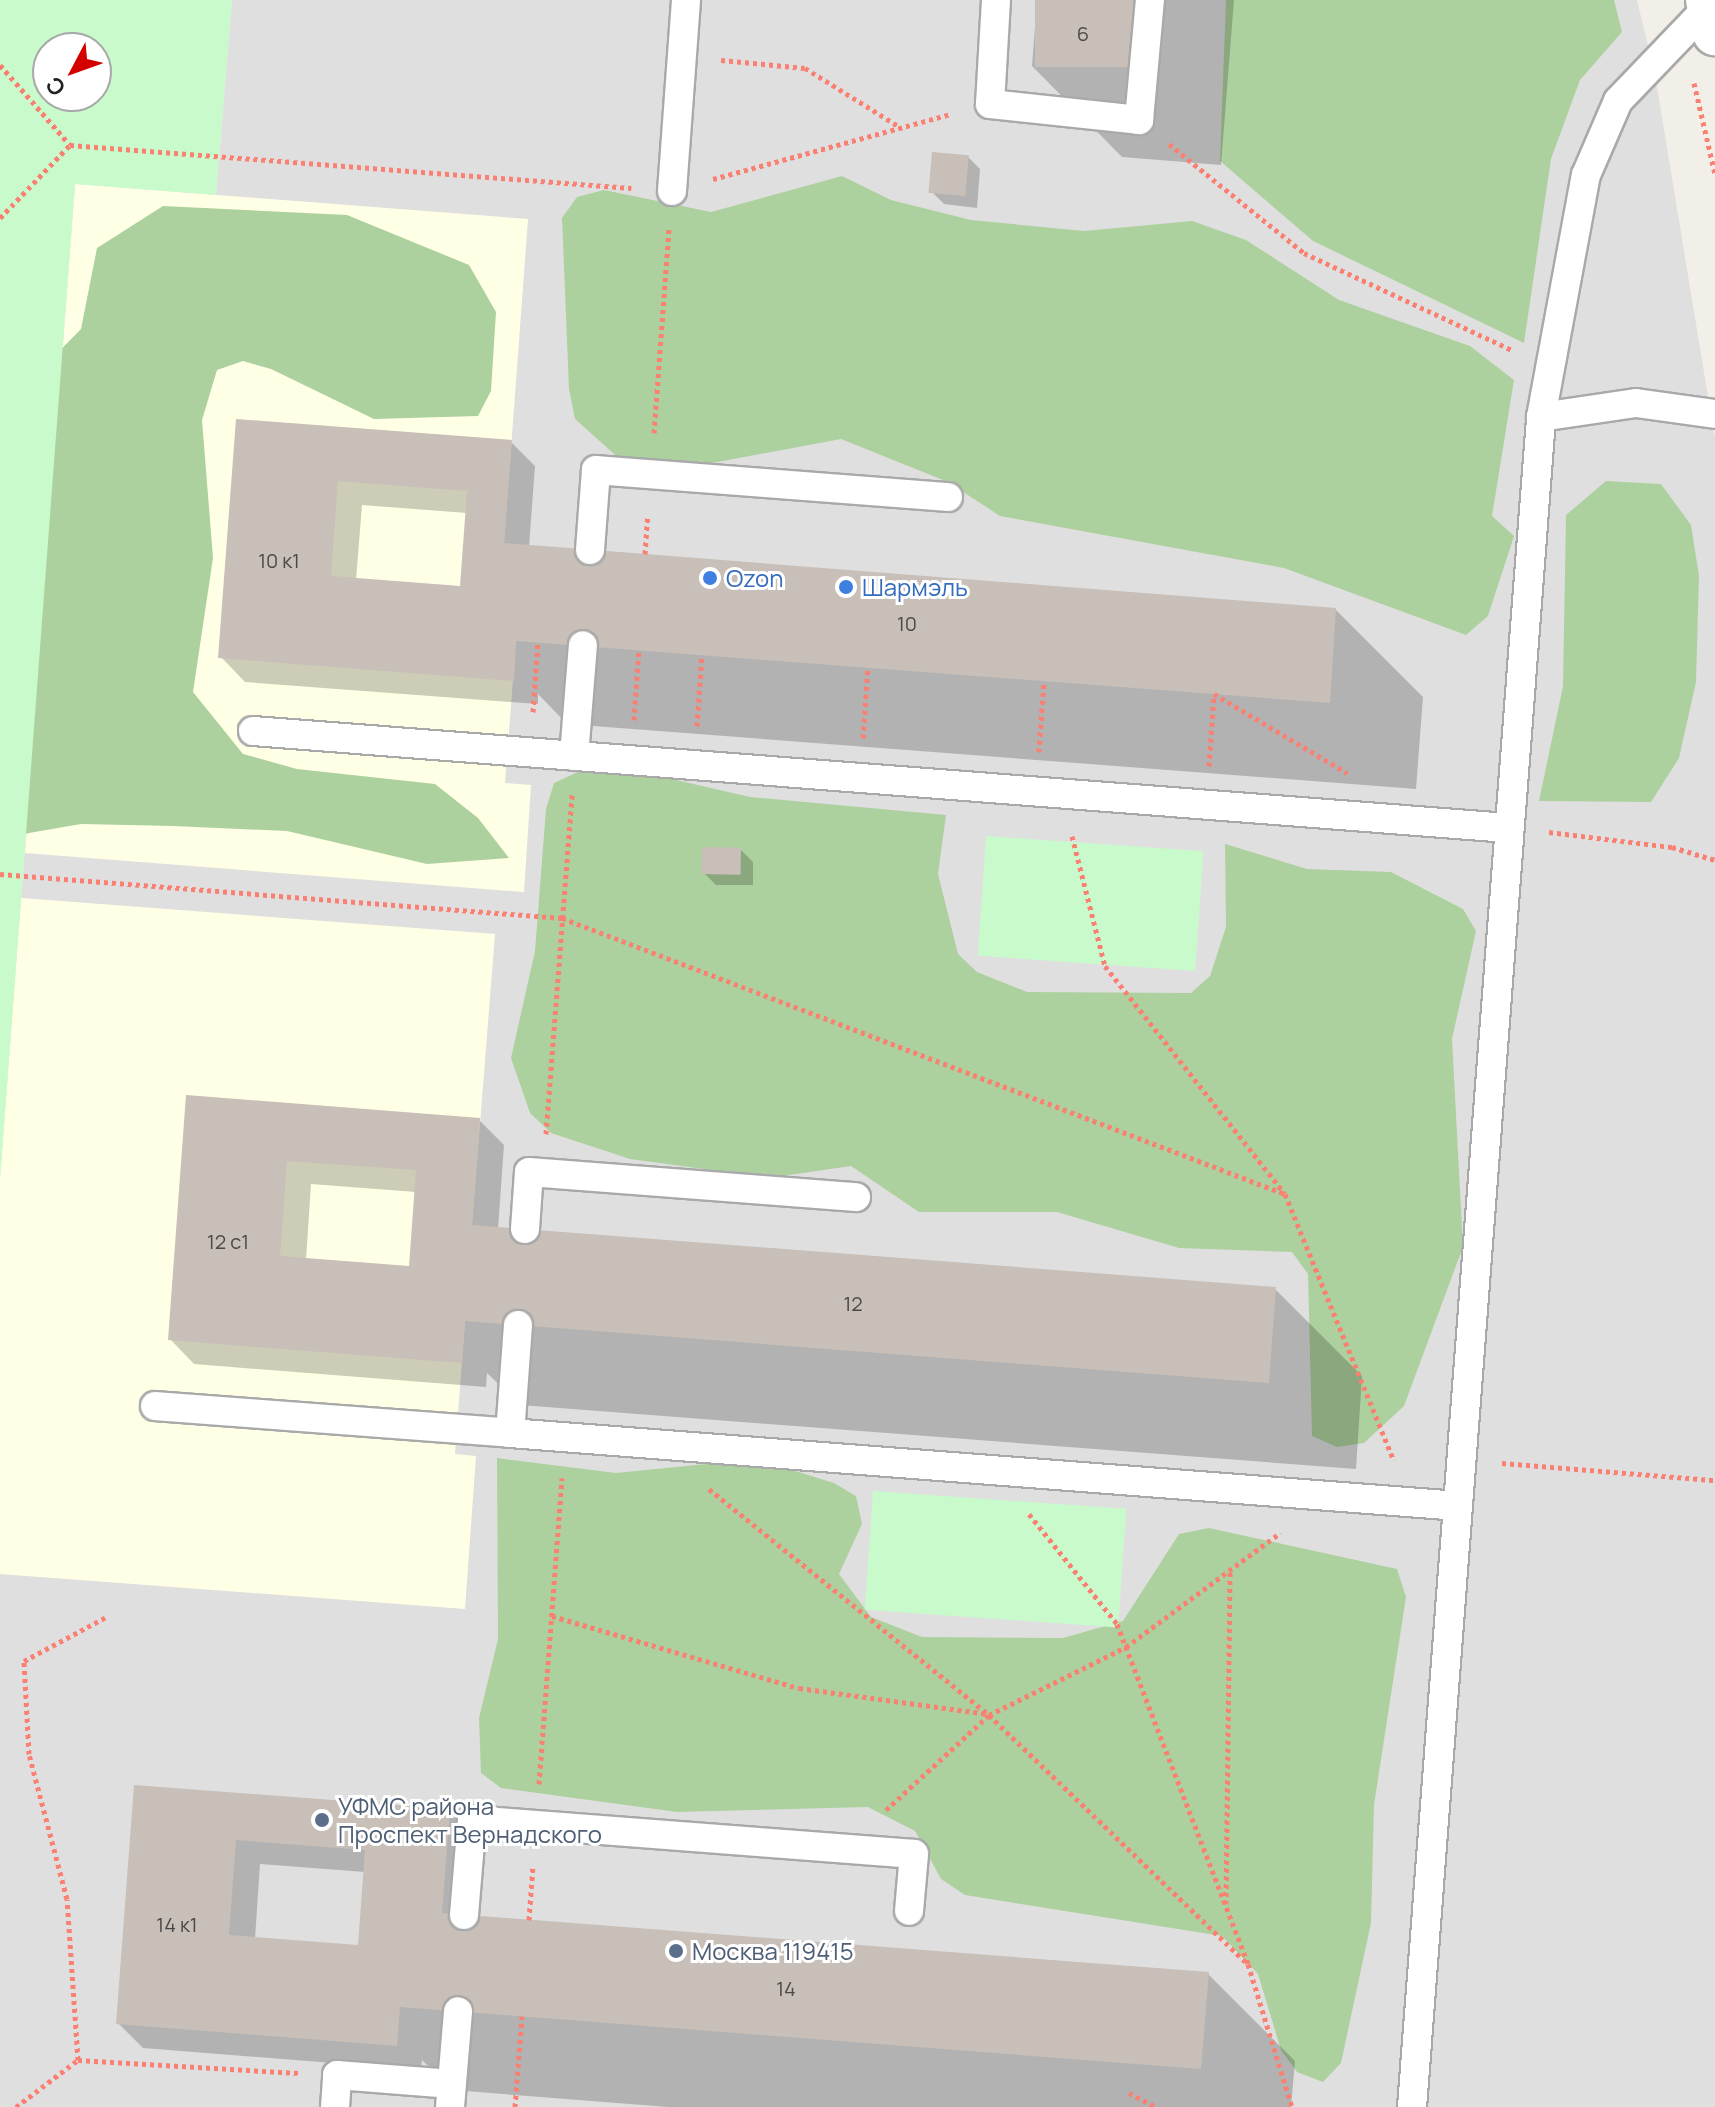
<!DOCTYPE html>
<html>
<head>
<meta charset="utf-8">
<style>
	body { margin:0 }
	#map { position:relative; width:1715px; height:2107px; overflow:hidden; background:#f2efe9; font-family:Manrope,sans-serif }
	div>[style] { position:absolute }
	.residential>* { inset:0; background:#e0dfdf }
	.education>* { inset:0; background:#ffffe5 }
	.forest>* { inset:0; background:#add19e }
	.park>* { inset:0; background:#c8facc; transform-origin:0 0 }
	.shadow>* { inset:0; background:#0003 }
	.building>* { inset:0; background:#c7bfb8; transform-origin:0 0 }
	.path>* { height:5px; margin-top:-2.5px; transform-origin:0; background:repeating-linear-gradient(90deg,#fa8072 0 4px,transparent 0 8px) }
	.roads { filter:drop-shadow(2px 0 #a9a9a9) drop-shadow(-2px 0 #a9a9a9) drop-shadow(0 2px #a9a9a9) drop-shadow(0 -2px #a9a9a9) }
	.service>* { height:28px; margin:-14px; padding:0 14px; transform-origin:14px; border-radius:14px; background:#fff }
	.tertiary>* { height:44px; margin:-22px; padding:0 22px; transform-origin:22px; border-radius:22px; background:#fff }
	.dots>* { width:22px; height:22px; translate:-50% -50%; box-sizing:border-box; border:4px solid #fff; border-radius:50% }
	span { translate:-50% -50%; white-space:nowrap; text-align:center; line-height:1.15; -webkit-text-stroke:6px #fff; paint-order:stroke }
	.number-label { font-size:20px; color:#4b4948 }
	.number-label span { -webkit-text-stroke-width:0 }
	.shop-label { font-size:24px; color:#366cbe }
	.left { translate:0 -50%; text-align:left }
	.service-label { font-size:24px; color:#4e5e75 }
	.north { position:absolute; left:32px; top:32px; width:80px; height:80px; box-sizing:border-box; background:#fff; border:2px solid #a7a7a7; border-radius:50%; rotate:229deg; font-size:22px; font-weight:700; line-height:32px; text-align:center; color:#222 }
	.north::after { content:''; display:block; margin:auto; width:28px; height:36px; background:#d40000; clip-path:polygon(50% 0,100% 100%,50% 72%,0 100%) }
</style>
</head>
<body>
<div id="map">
	<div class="residential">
		<i style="clip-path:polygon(232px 0,1637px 0,1655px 75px,1715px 439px,1715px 2107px,0 2107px,0 1179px,75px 184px,216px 195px)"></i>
	</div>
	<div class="education">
		<i style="clip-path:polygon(75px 184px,528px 219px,504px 543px,516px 641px,505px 783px,531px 785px,524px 892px,25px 853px)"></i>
		<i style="clip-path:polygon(21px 898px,495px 934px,472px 1225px,431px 1319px,465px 1321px,455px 1454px,476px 1456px,465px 1609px,0 1574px,0 1179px)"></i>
	</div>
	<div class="forest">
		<i style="clip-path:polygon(1226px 0,1614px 0,1622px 32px,1580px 80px,1551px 159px,1524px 343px,1313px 241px,1220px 161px)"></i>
		<i style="clip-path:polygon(842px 176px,891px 200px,971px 220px,1084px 231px,1192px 221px,1246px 240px,1339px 300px,1470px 346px,1514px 380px,1492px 516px,1514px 536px,1488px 616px,1466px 635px,1284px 568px,1000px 516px,948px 482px,841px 439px,707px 464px,623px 462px,575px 419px,569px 389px,562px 218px,577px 197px,604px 190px,711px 212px)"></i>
		<i style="clip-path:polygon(163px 206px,347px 215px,469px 265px,496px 312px,491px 391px,478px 416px,374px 419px,271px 369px,243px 361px,217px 370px,202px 420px,213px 558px,193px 692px,243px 754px,297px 769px,435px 784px,478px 818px,509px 858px,427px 864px,287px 831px,173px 826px,81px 824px,0 838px,0 484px,38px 373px,81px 329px,97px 248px)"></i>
		<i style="clip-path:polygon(1606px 481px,1661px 484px,1691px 525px,1699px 576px,1696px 682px,1679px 758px,1651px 802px,1539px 801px,1563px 686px,1566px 515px)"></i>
		<i style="clip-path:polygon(580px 771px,637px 771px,750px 797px,946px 815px,938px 874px,958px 954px,977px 972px,1027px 992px,1191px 993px,1210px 976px,1226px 927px,1225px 844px,1307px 869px,1391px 872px,1463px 909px,1476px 931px,1452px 1039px,1463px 1247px,1404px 1406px,1364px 1443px,1337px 1447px,1312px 1436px,1308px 1274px,1292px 1252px,1179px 1248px,1057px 1212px,919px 1212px,851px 1166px,769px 1178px,630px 1159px,551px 1133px,530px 1113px,511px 1058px,535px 951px,546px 809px,554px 783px)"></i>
		<i style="clip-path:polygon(497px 1458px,616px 1473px,756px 1459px,834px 1483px,856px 1496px,862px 1524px,839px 1574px,871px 1617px,922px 1637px,1063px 1638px,1123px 1621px,1179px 1534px,1209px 1528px,1397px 1569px,1406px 1597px,1374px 1805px,1371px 1923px,1341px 2063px,1323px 2082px,1297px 2072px,1281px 2050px,1258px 1974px,1222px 1936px,965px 1895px,941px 1879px,915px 1831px,868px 1807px,677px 1812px,501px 1788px,481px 1773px,479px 1718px,498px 1639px)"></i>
	</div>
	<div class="park">
		<i style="clip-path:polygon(evenodd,0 0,232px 0,216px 195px,75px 184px,0 1179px,0 0,96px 48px,96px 96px,48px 96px,48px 48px,96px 48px)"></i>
		<i style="left:986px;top:836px;width:218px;height:120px;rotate:4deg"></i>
		<i style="left:873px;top:1491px;width:254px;height:119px;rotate:4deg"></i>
	</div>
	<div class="shadow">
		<i style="clip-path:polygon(1037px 0,1234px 0,1221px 165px,1122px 157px,1032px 66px)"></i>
		<i style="clip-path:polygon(968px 157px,980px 169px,977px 208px,944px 204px,932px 192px)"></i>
		<i style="clip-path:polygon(evenodd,238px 421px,511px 442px,535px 466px,529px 547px,1336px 610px,1423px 697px,1416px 789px,567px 724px,538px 694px,538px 704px,245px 682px,221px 657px,238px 421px,362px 505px,467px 513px,461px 588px,356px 580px,362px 505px)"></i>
		<i style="clip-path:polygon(741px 850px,753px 862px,753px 885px,716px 885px,704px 873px)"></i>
		<i style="clip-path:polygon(evenodd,188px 1097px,479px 1120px,504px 1145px,498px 1229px,1275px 1289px,1362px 1376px,1356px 1469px,520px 1405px,487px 1373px,486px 1387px,194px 1364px,170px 1339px,188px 1097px,311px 1184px,416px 1192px,410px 1269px,306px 1260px,311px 1184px)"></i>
		<i style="clip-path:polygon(evenodd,136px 1787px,449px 1811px,473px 1836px,468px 1916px,1208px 1974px,1295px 2061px,1291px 2107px,668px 2107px,452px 2090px,422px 2060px,421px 2070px,143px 2048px,119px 2024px,136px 1787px,260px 1864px,365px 1872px,360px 1947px,255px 1939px,260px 1864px)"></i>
	</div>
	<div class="building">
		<i style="left:1035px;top:0;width:102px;height:67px"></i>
		<i style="left:932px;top:152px;width:37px;height:41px;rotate:5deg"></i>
		<i style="clip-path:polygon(evenodd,236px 419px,512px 440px,504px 543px,1336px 608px,1330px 703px,516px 641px,514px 681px,218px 658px,236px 419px,338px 481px,467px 491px,460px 586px,331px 576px,338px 481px)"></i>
		<i style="left:702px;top:847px;width:39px;height:27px;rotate:1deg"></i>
		<i style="clip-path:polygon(evenodd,186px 1095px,480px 1118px,472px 1225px,1276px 1287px,1269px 1383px,465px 1321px,462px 1363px,168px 1340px,186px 1095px,287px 1161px,416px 1170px,409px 1266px,280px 1256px,287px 1161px)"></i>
		<i style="clip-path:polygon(evenodd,134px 1785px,450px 1809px,442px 1913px,1209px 1972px,1201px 2069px,400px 2007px,397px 2046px,116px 2024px,134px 1785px,236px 1840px,365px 1850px,358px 1945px,229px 1935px,236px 1840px)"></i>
	</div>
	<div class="path">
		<i style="left:721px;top:60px;width:84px;rotate:5.4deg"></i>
		<i style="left:805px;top:68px;width:110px;rotate:31.9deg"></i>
		<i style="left:0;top:65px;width:106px;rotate:48.8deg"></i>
		<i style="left:70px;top:145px;width:563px;rotate:4.38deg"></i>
		<i style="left:1694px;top:83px;width:93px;rotate:77deg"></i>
		<i style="left:1169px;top:144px;width:174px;rotate:38.9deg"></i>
		<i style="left:1304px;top:253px;width:230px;rotate:25deg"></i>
		<i style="left:713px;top:179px;width:246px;rotate:-15.3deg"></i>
		<i style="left:0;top:218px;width:101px;rotate:-46.2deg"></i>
		<i style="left:654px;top:433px;width:206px;rotate:-85.8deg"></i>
		<i style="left:645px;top:554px;width:39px;rotate:-86deg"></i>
		<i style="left:533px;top:712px;width:70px;rotate:-85.9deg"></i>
		<i style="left:634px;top:720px;width:71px;rotate:-86deg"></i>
		<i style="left:697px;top:726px;width:71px;rotate:-86deg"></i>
		<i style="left:863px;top:738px;width:71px;rotate:-86deg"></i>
		<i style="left:1039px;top:752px;width:71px;rotate:-86deg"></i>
		<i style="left:1209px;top:766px;width:72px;rotate:-86deg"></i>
		<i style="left:1214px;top:694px;width:155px;rotate:30.7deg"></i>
		<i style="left:1549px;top:832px;width:124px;rotate:7deg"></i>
		<i style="left:1672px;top:847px;width:45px;rotate:16.8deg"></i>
		<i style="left:1072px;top:836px;width:134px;rotate:75.8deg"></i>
		<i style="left:1105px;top:966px;width:290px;rotate:51.7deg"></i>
		<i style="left:1285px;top:1194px;width:288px;rotate:67.8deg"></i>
		<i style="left:0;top:874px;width:564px;rotate:4.48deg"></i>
		<i style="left:562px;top:918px;width:774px;rotate:20.89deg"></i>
		<i style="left:546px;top:1134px;width:342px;rotate:-85.6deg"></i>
		<i style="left:1502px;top:1463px;width:214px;rotate:4.6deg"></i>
		<i style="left:709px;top:1489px;width:360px;rotate:38.9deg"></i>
		<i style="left:989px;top:1715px;width:359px;rotate:43.9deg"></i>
		<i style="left:1029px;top:1514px;width:141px;rotate:51.3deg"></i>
		<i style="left:1117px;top:1624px;width:364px;rotate:68.9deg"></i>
		<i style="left:1248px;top:1964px;width:150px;rotate:72.9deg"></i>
		<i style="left:552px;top:1616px;width:257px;rotate:16.3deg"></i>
		<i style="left:799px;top:1688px;width:191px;rotate:7.8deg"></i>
		<i style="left:539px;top:1784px;width:307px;rotate:-85.7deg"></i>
		<i style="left:886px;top:1810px;width:140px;rotate:-42.7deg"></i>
		<i style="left:989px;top:1715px;width:153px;rotate:-26.4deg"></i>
		<i style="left:1126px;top:1647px;width:192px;rotate:-36.5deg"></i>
		<i style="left:1226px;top:1904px;width:334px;rotate:-89.3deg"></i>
		<i style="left:529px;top:1920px;width:55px;rotate:-85.8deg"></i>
		<i style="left:78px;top:2060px;width:161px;rotate:-93.9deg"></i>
		<i style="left:67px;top:1899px;width:150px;rotate:-104.7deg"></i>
		<i style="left:29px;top:1754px;width:93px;rotate:-93.1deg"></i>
		<i style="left:24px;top:1661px;width:95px;rotate:-28.2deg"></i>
		<i style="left:1129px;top:2093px;width:30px;rotate:27deg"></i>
		<i style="left:16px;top:2107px;width:78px;rotate:-37.2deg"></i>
		<i style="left:78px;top:2060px;width:221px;rotate:3.4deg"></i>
		<i style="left:515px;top:2107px;width:91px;rotate:-85.6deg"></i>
	</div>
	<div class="roads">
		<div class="service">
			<i style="left:996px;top:0;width:104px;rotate:93.3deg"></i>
			<i style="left:990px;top:104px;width:150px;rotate:6.1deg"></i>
			<i style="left:1139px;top:120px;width:121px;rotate:-84.8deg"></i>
			<i style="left:672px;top:191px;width:192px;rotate:-85.8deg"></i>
			<i style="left:1541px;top:417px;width:96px;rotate:-8.4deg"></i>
			<i style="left:1636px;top:403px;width:80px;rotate:7.9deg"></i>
			<i style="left:590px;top:550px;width:80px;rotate:-85.7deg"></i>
			<i style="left:596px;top:470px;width:353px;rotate:4.4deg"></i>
			<i style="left:253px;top:731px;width:1259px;rotate:4.42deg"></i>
			<i style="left:574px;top:756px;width:111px;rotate:-85.4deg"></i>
			<i style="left:525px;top:1229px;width:57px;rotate:-86deg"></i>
			<i style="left:529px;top:1172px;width:328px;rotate:4.4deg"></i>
			<i style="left:518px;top:1325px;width:108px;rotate:94.2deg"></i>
			<i style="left:510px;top:1433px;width:951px;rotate:4.4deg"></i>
			<i style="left:155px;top:1406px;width:356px;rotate:4.3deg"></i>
			<i style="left:464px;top:1915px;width:95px;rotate:-85.2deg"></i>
			<i style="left:472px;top:1820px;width:443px;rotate:4.4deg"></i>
			<i style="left:914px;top:1854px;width:57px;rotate:95deg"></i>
			<i style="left:335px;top:2107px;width:32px;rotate:-86deg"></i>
			<i style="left:337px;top:2075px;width:115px;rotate:4.5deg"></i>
			<i style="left:450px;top:2107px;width:96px;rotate:-85.2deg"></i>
			<i style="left:1412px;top:2107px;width:1695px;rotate:-85.63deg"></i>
			<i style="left:1541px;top:417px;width:246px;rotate:-79.5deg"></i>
			<i style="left:1586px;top:175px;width:81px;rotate:-66.6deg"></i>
			<i style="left:1618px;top:101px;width:132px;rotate:-46.2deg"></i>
		</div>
		<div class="tertiary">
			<i style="left:1708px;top:0;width:34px;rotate:78deg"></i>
		</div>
	</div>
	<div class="dots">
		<i style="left:710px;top:578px;background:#3f7fe0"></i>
		<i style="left:846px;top:587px;background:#3f7fe0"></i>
		<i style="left:322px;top:1820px;background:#5c6f8a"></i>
		<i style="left:676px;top:1951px;background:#5c6f8a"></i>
	</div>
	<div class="number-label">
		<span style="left:1083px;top:33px">6</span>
		<span style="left:279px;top:560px">10 к1</span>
		<span style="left:907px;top:623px">10</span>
		<span style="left:228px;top:1241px">12 с1</span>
		<span style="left:853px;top:1303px">12</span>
		<span style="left:177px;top:1924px">14 к1</span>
		<span style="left:786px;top:1988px">14</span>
	</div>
	<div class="shop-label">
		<span class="left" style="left:726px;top:578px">Ozon</span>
		<span class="left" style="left:862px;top:587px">Шармэль</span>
	</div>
	<div class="service-label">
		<span class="left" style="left:338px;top:1820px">УФМС района<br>Проспект Вернадского</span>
		<span class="left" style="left:692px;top:1951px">Москва 119415</span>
	</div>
	<div class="north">С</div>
</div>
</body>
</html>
